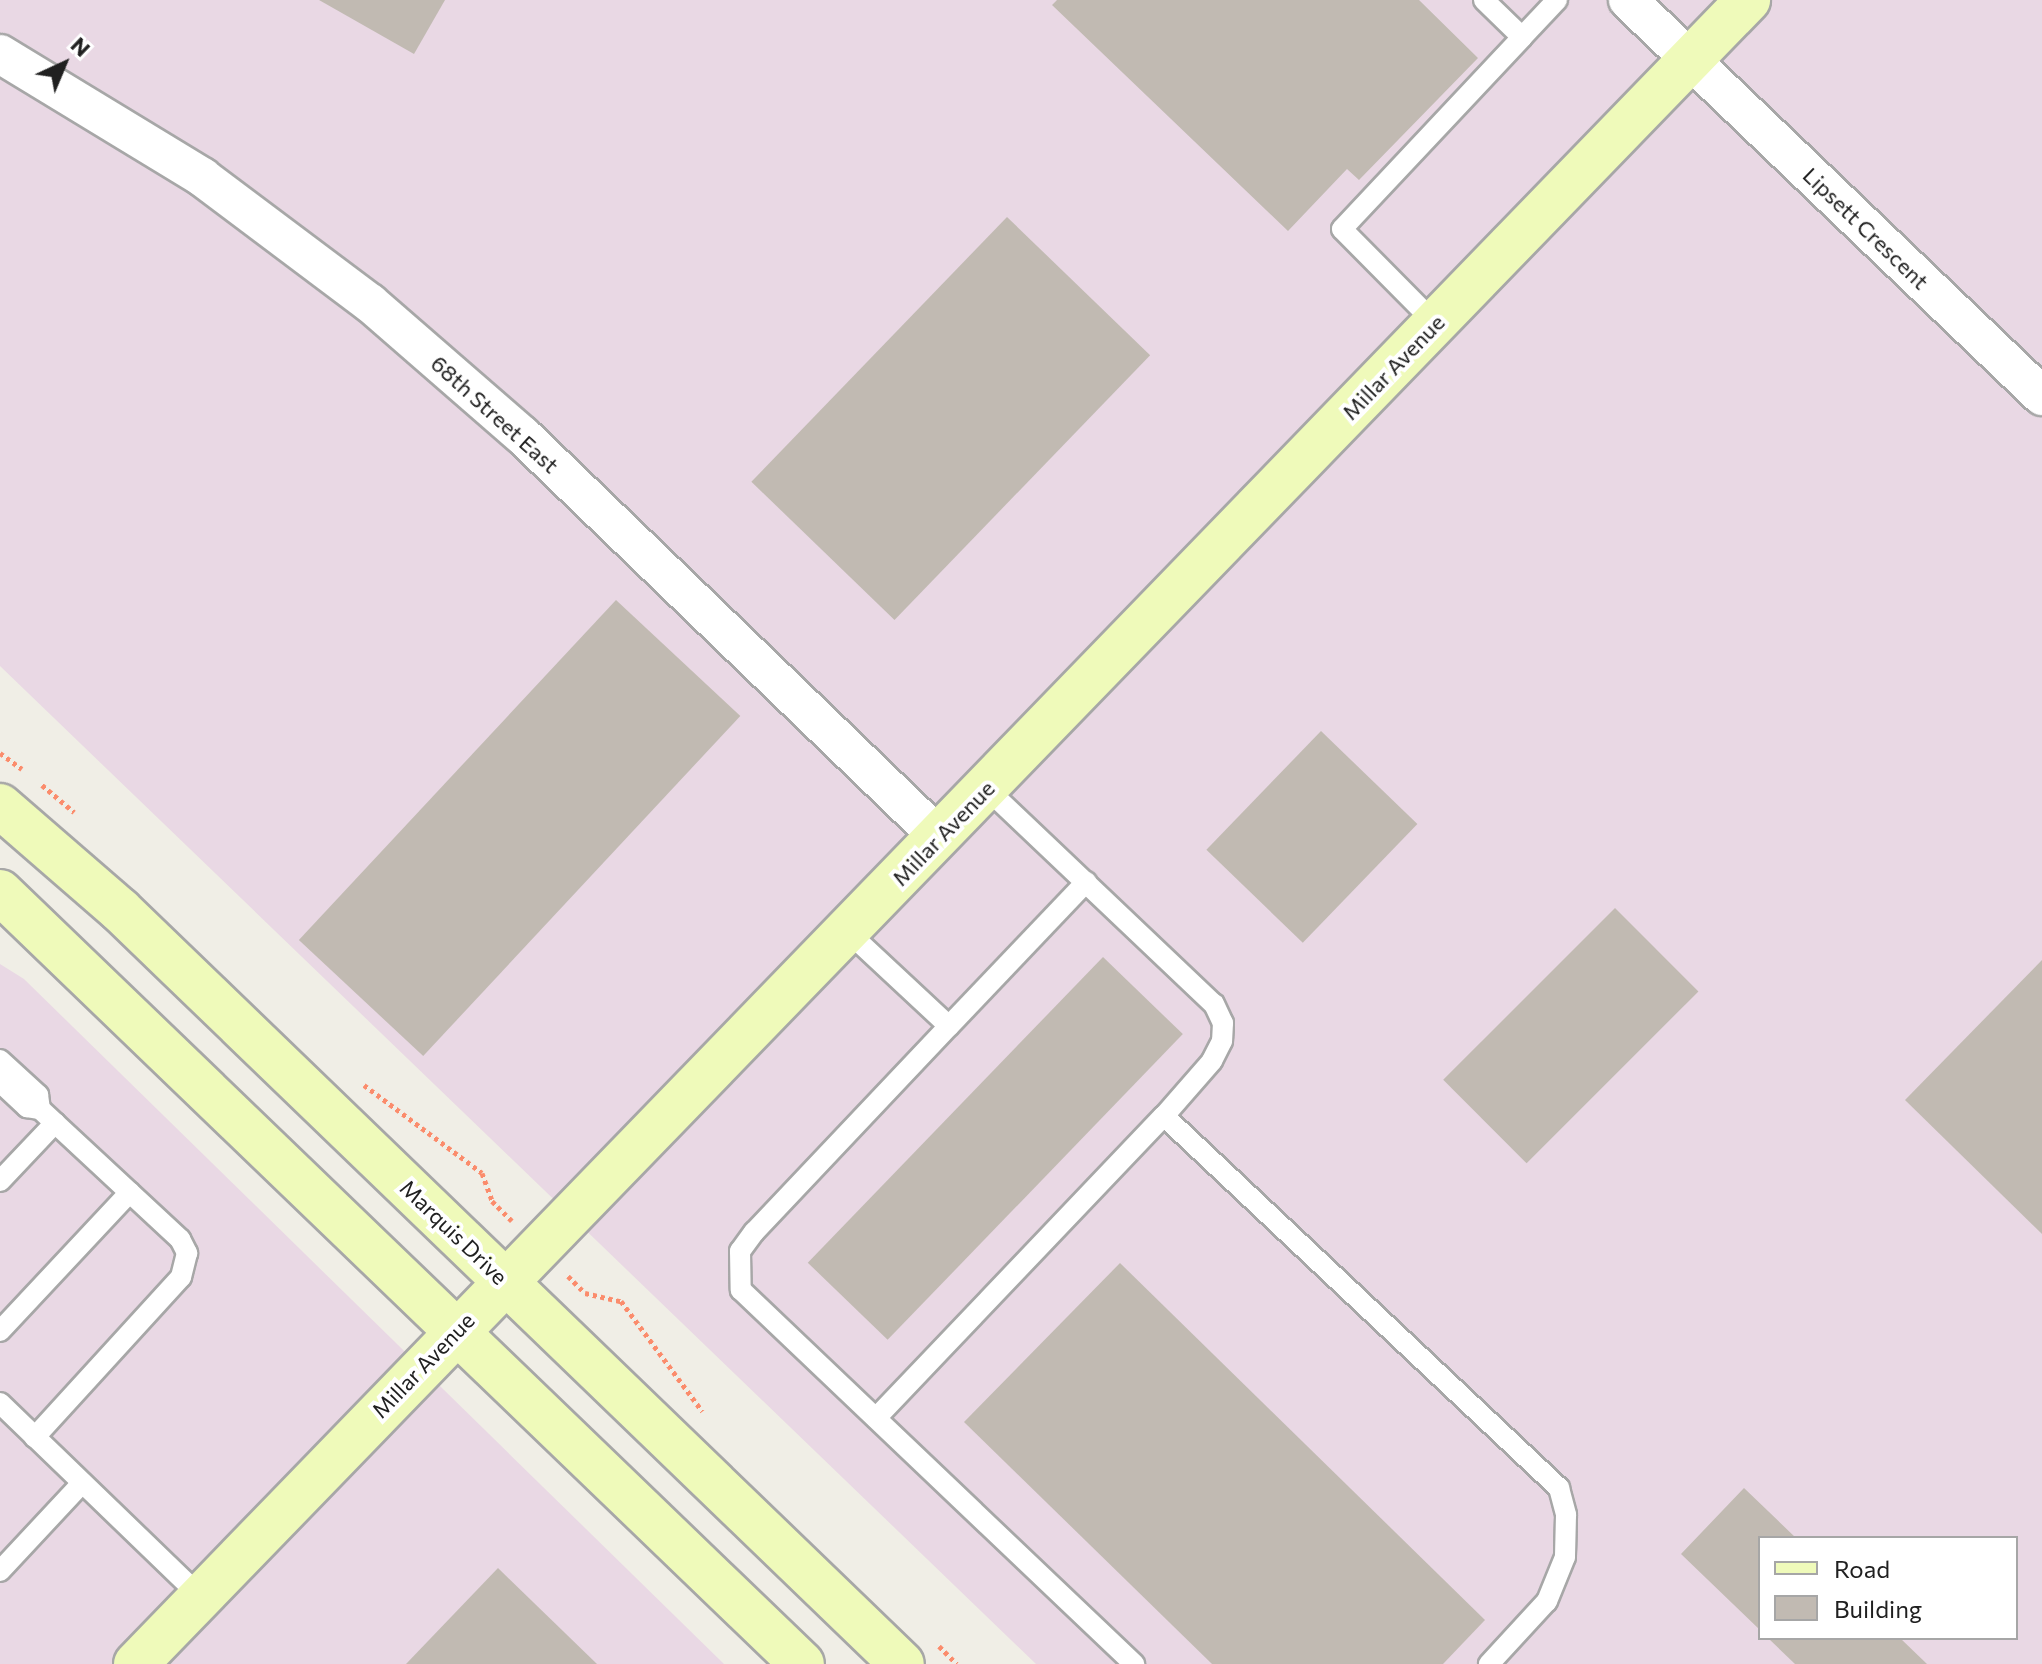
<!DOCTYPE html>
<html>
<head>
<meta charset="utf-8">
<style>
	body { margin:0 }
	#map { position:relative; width:2042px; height:1664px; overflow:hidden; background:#f0eee6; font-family:Commissioner,sans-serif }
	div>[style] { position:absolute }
	.industrial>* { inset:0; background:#e9d8e4 }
	.building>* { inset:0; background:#c1bab2; transform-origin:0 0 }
	.path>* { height:5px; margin-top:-2.5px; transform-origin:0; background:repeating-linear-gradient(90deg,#fb8c6c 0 4px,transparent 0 8px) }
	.roads { filter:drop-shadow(2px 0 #a7a7a7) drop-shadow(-2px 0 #a7a7a7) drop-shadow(0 2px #a7a7a7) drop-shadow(0 -2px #a7a7a7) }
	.lane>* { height:20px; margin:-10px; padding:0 10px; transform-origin:10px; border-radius:10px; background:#fff }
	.street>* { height:38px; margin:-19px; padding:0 19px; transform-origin:19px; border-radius:19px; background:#fff }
	.secondary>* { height:44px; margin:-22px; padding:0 22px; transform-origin:22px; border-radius:22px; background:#effaba }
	span { translate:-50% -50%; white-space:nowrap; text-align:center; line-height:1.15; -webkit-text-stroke:8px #fff; paint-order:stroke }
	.street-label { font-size:22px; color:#202020 }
	.legend { position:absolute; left:1758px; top:1536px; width:260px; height:104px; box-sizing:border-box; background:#fff; border:2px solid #a6a6a6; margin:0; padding:10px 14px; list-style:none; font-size:24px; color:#202020 }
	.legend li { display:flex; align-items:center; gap:16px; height:40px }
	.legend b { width:40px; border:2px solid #a6a6a6 }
	.north { position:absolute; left:24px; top:24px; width:80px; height:80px; -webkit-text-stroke:6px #fff; paint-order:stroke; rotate:44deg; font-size:22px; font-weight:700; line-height:32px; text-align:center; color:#202020 }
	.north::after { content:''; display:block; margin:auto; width:28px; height:36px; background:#202020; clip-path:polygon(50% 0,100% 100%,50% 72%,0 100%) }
</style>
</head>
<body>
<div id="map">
	<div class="industrial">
		<i style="clip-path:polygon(evenodd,0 0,2042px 0,2042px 1664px,1036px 1664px,0 666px,0 0,1760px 1538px,2016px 1538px,2016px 1638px,1760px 1638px,1760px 1538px)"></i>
		<i style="clip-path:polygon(0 964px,24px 979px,724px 1664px,0 1664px)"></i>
	</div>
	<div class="building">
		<i style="clip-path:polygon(319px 0,445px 0,414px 54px)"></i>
		<i style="clip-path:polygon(1057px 0,1419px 0,1478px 58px,1359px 180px,1347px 169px,1288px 231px,1052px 5px)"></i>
		<i style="left:1007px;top:217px;width:199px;height:368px;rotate:44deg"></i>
		<i style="left:616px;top:600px;width:170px;height:465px;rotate:43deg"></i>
		<i style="left:1321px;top:731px;width:134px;height:165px;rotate:44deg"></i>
		<i style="left:1615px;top:908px;width:118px;height:243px;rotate:45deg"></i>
		<i style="left:1103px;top:957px;width:111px;height:425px;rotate:44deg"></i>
		<i style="clip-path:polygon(2042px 960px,2042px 1234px,1905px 1100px)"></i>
		<i style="clip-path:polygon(1120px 1263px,1485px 1620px,1443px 1664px,1212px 1664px,964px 1422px)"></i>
		<i style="clip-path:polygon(1744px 1488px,1796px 1538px,1760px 1538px,1760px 1630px,1681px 1554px)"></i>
		<i style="clip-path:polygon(498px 1568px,597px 1664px,406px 1664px)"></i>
		<i style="clip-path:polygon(1768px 1638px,1900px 1638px,1927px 1664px,1795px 1664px)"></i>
	</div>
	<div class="path">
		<i style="left:0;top:753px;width:27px;rotate:36deg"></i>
		<i style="left:42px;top:785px;width:42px;rotate:40.2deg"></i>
		<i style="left:364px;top:1085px;width:147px;rotate:36.7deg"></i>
		<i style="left:482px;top:1173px;width:30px;rotate:70deg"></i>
		<i style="left:492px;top:1201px;width:28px;rotate:45deg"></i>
		<i style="left:568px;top:1276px;width:24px;rotate:45deg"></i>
		<i style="left:585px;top:1293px;width:37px;rotate:13deg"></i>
		<i style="left:621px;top:1301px;width:137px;rotate:53.6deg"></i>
		<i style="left:939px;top:1646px;width:25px;rotate:45deg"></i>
	</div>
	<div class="roads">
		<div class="lane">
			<i style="left:1522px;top:37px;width:51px;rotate:-46.6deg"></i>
			<i style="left:1435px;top:323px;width:132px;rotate:-134.7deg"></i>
			<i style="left:1342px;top:229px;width:263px;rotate:-46.8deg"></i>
			<i style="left:1522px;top:37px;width:53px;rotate:-135.8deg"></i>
			<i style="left:986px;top:788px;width:314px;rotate:43.5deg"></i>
			<i style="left:1214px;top:1004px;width:21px;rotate:65deg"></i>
			<i style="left:1223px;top:1023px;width:18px;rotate:93deg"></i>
			<i style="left:1222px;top:1041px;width:22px;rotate:117deg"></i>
			<i style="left:1212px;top:1061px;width:73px;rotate:131.1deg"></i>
			<i style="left:1164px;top:1116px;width:543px;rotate:43.28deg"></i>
			<i style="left:1559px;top:1488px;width:28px;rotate:75deg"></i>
			<i style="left:1566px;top:1515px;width:42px;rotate:91.4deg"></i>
			<i style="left:1565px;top:1557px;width:48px;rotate:112.2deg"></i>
			<i style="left:1547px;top:1601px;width:86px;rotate:132.6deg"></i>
			<i style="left:847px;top:931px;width:139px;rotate:43deg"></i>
			<i style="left:949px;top:1026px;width:284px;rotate:133.4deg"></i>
			<i style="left:754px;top:1232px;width:24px;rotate:126deg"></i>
			<i style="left:740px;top:1251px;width:39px;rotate:89deg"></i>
			<i style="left:741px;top:1290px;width:543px;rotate:43.58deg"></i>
			<i style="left:949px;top:1026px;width:199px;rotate:-46.4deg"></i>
			<i style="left:0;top:1060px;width:52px;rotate:42.6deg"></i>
			<i style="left:38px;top:1095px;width:14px;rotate:82deg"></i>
			<i style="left:0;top:1082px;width:37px;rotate:43deg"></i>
			<i style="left:27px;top:1107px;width:13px;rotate:9deg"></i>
			<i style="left:40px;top:1109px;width:21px;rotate:43deg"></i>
			<i style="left:55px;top:1123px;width:171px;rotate:42.9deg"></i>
			<i style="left:180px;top:1239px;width:16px;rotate:63deg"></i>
			<i style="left:187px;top:1253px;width:25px;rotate:104deg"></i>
			<i style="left:181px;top:1277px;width:217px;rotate:132.4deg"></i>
			<i style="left:0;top:1181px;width:80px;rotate:-46.5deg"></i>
			<i style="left:0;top:1331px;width:190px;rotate:-46.9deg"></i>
			<i style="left:0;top:1403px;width:279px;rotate:44deg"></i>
			<i style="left:876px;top:1418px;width:417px;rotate:-46.4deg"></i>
			<i style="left:0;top:1571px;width:120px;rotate:-47deg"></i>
		</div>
		<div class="street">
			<i style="left:1628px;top:0;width:573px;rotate:43.73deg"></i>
			<i style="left:0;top:54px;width:237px;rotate:31.3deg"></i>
			<i style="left:202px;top:177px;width:210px;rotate:36.9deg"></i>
			<i style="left:370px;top:303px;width:201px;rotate:41deg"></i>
			<i style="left:522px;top:435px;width:579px;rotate:43.95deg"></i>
		</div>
		<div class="secondary">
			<i style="left:0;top:806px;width:159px;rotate:40.9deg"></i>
			<i style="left:120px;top:910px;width:1086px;rotate:43.96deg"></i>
			<i style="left:0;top:892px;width:1113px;rotate:43.91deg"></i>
			<i style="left:136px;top:1664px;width:2317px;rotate:-45.91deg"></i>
		</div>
	</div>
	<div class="street-label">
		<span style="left:1866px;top:228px;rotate:44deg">Lipsett Crescent</span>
		<span style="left:1393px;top:367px;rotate:-46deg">Millar Avenue</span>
		<span style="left:495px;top:414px;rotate:42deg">68th Street East</span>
		<span style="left:943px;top:833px;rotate:-46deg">Millar Avenue</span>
		<span style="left:454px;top:1232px;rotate:44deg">Marquis Drive</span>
		<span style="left:423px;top:1365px;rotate:-46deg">Millar Avenue</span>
	</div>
	<ul class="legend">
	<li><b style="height:10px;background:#effaba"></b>Road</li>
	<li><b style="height:22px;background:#c1bab2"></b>Building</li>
	</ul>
	<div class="north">N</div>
</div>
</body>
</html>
